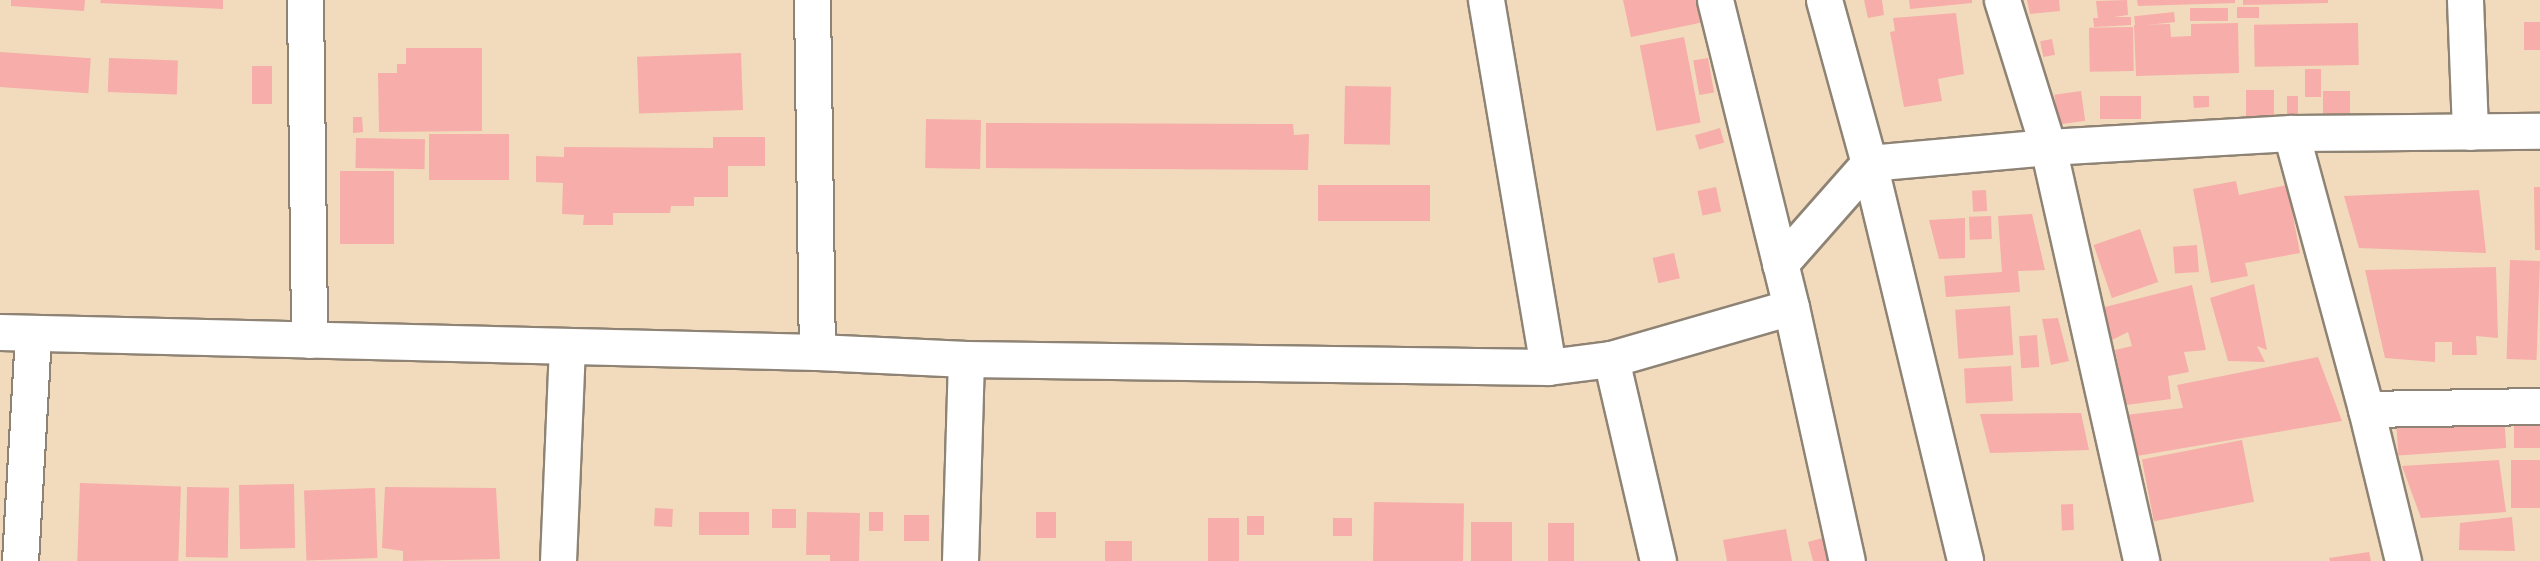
<!DOCTYPE html>
<html>
<head>
<meta charset="utf-8">
<style>
	body { margin:0 }
	#map { position:relative; width:2540px; height:561px; overflow:hidden; background:#f1dbbc; font-family:"Libre Bodoni",serif }
	div>[style] { position:absolute }
	.building>* { inset:0; background:#f7ada9; transform-origin:0 0 }
	.roads { filter:drop-shadow(2px 0 #8e8374) drop-shadow(-2px 0 #8e8374) drop-shadow(0 2px #8e8374) drop-shadow(0 -2px #8e8374) }
	.minor>* { height:35px; margin:-17.5px; padding:0 17.5px; transform-origin:17.5px; border-radius:17.5px; background:#fff }
	span { translate:-50% -50%; white-space:nowrap; text-align:center; line-height:1.15; -webkit-text-stroke:5px #f6f6f2; paint-order:stroke }
</style>
</head>
<body>
<div id="map">
	<div class="building">
		<i style="clip-path:polygon(11px 0,85px 0,84px 11px,11px 6px)"></i>
		<i style="clip-path:polygon(101px 0,223px 0,223px 9px,100px 3px)"></i>
		<i style="clip-path:polygon(1623px 0,1704px 0,1709px 21px,1631px 37px)"></i>
		<i style="clip-path:polygon(1864px 0,1882px 0,1884px 15px,1868px 18px)"></i>
		<i style="clip-path:polygon(1909px 0,1972px 0,1972px 3px,1910px 9px)"></i>
		<i style="clip-path:polygon(2027px 0,2059px 0,2060px 11px,2030px 14px)"></i>
		<i style="clip-path:polygon(2127px 0,2128px 15px,2114px 17px,2131px 17px,2131px 25px,2094px 27px,2093px 18px,2098px 18px,2096px 1px)"></i>
		<i style="clip-path:polygon(2137px 0,2235px 0,2235px 3px,2138px 6px)"></i>
		<i style="clip-path:polygon(2243px 0,2328px 0,2328px 3px,2243px 5px)"></i>
		<i style="left:2259px;top:7px;width:11px;height:22px;rotate:90deg"></i>
		<i style="left:2228px;top:8px;width:13px;height:38px;rotate:90deg"></i>
		<i style="left:2174px;top:12px;width:10px;height:40px;rotate:84deg"></i>
		<i style="clip-path:polygon(1956px 13px,1964px 74px,1938px 79px,1942px 101px,1904px 107px,1890px 32px,1895px 31px,1893px 18px)"></i>
		<i style="left:2524px;top:22px;width:16px;height:28px"></i>
		<i style="clip-path:polygon(2238px 23px,2239px 73px,2136px 76px,2134px 25px,2170px 24px,2171px 37px,2191px 36px,2191px 24px)"></i>
		<i style="left:2358px;top:23px;width:42px;height:104px;rotate:89deg"></i>
		<i style="left:2133px;top:27px;width:44px;height:44px;rotate:89deg"></i>
		<i style="left:1684px;top:37px;width:87px;height:45px;rotate:79deg"></i>
		<i style="left:2052px;top:39px;width:16px;height:12px;rotate:79deg"></i>
		<i style="clip-path:polygon(406px 48px,482px 48px,482px 131px,379px 132px,378px 73px,397px 73px,397px 64px,406px 64px)"></i>
		<i style="left:0;top:52px;width:91px;height:35px;rotate:4deg"></i>
		<i style="left:741px;top:53px;width:57px;height:104px;rotate:88deg"></i>
		<i style="left:109px;top:58px;width:69px;height:34px;rotate:2deg"></i>
		<i style="left:1708px;top:58px;width:35px;height:15px;rotate:80deg"></i>
		<i style="left:252px;top:66px;width:20px;height:38px"></i>
		<i style="left:2305px;top:69px;width:16px;height:28px"></i>
		<i style="left:1345px;top:86px;width:46px;height:58px;rotate:1deg"></i>
		<i style="left:2246px;top:90px;width:28px;height:28px"></i>
		<i style="left:2081px;top:91px;width:30px;height:27px;rotate:82deg"></i>
		<i style="left:2323px;top:91px;width:27px;height:23px"></i>
		<i style="left:2141px;top:96px;width:23px;height:41px;rotate:90deg"></i>
		<i style="clip-path:polygon(2193px 96px,2209px 96px,2209px 107px,2194px 108px)"></i>
		<i style="left:2287px;top:96px;width:11px;height:20px"></i>
		<i style="clip-path:polygon(353px 117px,362px 117px,363px 132px,353px 133px)"></i>
		<i style="left:926px;top:119px;width:55px;height:49px;rotate:1deg"></i>
		<i style="clip-path:polygon(986px 123px,1293px 124px,1294px 135px,1309px 134px,1308px 170px,986px 168px)"></i>
		<i style="left:1720px;top:128px;width:15px;height:26px;rotate:74deg"></i>
		<i style="left:509px;top:134px;width:46px;height:80px;rotate:90deg"></i>
		<i style="clip-path:polygon(713px 137px,765px 137px,765px 166px,728px 166px,728px 197px,694px 197px,694px 206px,671px 206px,670px 213px,613px 213px,613px 225px,583px 225px,584px 215px,562px 214px,563px 183px,536px 182px,536px 156px,564px 157px,564px 147px,713px 148px)"></i>
		<i style="left:356px;top:138px;width:69px;height:30px;rotate:1deg"></i>
		<i style="left:340px;top:171px;width:54px;height:73px"></i>
		<i style="clip-path:polygon(2236px 181px,2239px 195px,2287px 185px,2300px 253px,2245px 263px,2248px 276px,2211px 283px,2193px 189px)"></i>
		<i style="left:1430px;top:185px;width:36px;height:112px;rotate:90deg"></i>
		<i style="left:1716px;top:187px;width:25px;height:19px;rotate:78deg"></i>
		<i style="clip-path:polygon(2534px 187px,2540px 187px,2540px 250px,2535px 250px)"></i>
		<i style="left:1986px;top:190px;width:21px;height:14px;rotate:87deg"></i>
		<i style="clip-path:polygon(2479px 190px,2486px 253px,2359px 248px,2344px 196px)"></i>
		<i style="clip-path:polygon(2032px 214px,2045px 270px,2018px 271px,2020px 292px,1946px 297px,1944px 276px,2002px 272px,1998px 216px)"></i>
		<i style="left:1991px;top:216px;width:23px;height:22px;rotate:88deg"></i>
		<i style="clip-path:polygon(1965px 218px,1965px 258px,1939px 259px,1929px 220px)"></i>
		<i style="left:2140px;top:229px;width:56px;height:49px;rotate:71deg"></i>
		<i style="left:2197px;top:245px;width:27px;height:24px;rotate:86deg"></i>
		<i style="left:1674px;top:253px;width:26px;height:22px;rotate:77deg"></i>
		<i style="left:2510px;top:260px;width:30px;height:99px;rotate:2deg"></i>
		<i style="clip-path:polygon(2496px 267px,2498px 338px,2476px 336px,2477px 355px,2452px 355px,2452px 342px,2435px 342px,2435px 362px,2385px 358px,2365px 270px)"></i>
		<i style="clip-path:polygon(2254px 284px,2267px 350px,2257px 346px,2265px 362px,2228px 361px,2210px 298px)"></i>
		<i style="clip-path:polygon(2192px 285px,2206px 350px,2184px 352px,2189px 372px,2168px 376px,2171px 399px,2126px 405px,2115px 350px,2132px 346px,2128px 332px,2106px 343px,2105px 307px)"></i>
		<i style="left:2010px;top:306px;width:49px;height:55px;rotate:86deg"></i>
		<i style="clip-path:polygon(2058px 318px,2069px 361px,2051px 365px,2042px 319px)"></i>
		<i style="left:2037px;top:335px;width:32px;height:18px;rotate:86deg"></i>
		<i style="clip-path:polygon(2318px 357px,2342px 421px,2131px 457px,2126px 415px,2183px 408px,2177px 385px)"></i>
		<i style="left:2011px;top:366px;width:35px;height:47px;rotate:87deg"></i>
		<i style="clip-path:polygon(2081px 413px,2089px 450px,1990px 453px,1980px 414px)"></i>
		<i style="left:2504px;top:416px;width:32px;height:108px;rotate:86deg"></i>
		<i style="left:2540px;top:420px;width:28px;height:26px;rotate:90deg"></i>
		<i style="left:2242px;top:440px;width:63px;height:102px;rotate:79deg"></i>
		<i style="clip-path:polygon(2499px 460px,2506px 512px,2421px 518px,2402px 466px)"></i>
		<i style="left:2540px;top:460px;width:48px;height:29px;rotate:90deg"></i>
		<i style="left:80px;top:483px;width:101px;height:78px;rotate:2deg"></i>
		<i style="left:294px;top:484px;width:64px;height:55px;rotate:89deg"></i>
		<i style="left:187px;top:487px;width:42px;height:70px;rotate:1deg"></i>
		<i style="clip-path:polygon(385px 487px,496px 488px,500px 559px,403px 561px,403px 551px,382px 548px)"></i>
		<i style="left:375px;top:488px;width:70px;height:71px;rotate:88deg"></i>
		<i style="left:1374px;top:502px;width:90px;height:59px;rotate:1deg"></i>
		<i style="left:2073px;top:504px;width:26px;height:12px;rotate:88deg"></i>
		<i style="left:655px;top:508px;width:18px;height:18px;rotate:3deg"></i>
		<i style="left:796px;top:509px;width:19px;height:24px;rotate:90deg"></i>
		<i style="left:699px;top:512px;width:50px;height:23px"></i>
		<i style="clip-path:polygon(807px 512px,860px 513px,859px 561px,830px 561px,830px 555px,806px 555px)"></i>
		<i style="left:869px;top:512px;width:14px;height:19px"></i>
		<i style="left:1036px;top:512px;width:20px;height:26px"></i>
		<i style="left:904px;top:515px;width:25px;height:26px"></i>
		<i style="left:1247px;top:516px;width:17px;height:19px"></i>
		<i style="clip-path:polygon(2512px 517px,2515px 551px,2459px 550px,2460px 523px)"></i>
		<i style="left:1208px;top:518px;width:31px;height:43px"></i>
		<i style="left:1333px;top:518px;width:19px;height:18px"></i>
		<i style="left:1471px;top:522px;width:41px;height:39px"></i>
		<i style="left:1548px;top:523px;width:26px;height:38px"></i>
		<i style="clip-path:polygon(1786px 529px,1792px 561px,1727px 561px,1723px 540px)"></i>
		<i style="clip-path:polygon(1826px 537px,1833px 561px,1813px 561px,1808px 542px)"></i>
		<i style="left:1105px;top:541px;width:27px;height:20px"></i>
		<i style="clip-path:polygon(2369px 552px,2371px 561px,2330px 561px,2329px 558px)"></i>
	</div>
	<div class="roads">
		<div class="minor">
			<i style="left:305px;top:0;width:340px;rotate:89.3deg"></i>
			<i style="left:812px;top:0;width:352px;rotate:89.2deg"></i>
			<i style="left:1486px;top:0;width:372px;rotate:80.4deg"></i>
			<i style="left:1715px;top:0;width:316px;rotate:76.1deg"></i>
			<i style="left:1791px;top:307px;width:260px;rotate:77.6deg"></i>
			<i style="left:1824px;top:0;width:169px;rotate:74.6deg"></i>
			<i style="left:1869px;top:163px;width:409px;rotate:76.4deg"></i>
			<i style="left:2002px;top:0;width:154px;rotate:72.6deg"></i>
			<i style="left:2048px;top:147px;width:424px;rotate:77.3deg"></i>
			<i style="left:2465px;top:0;width:132px;rotate:87.8deg"></i>
			<i style="left:2291px;top:133px;width:286px;rotate:74.8deg"></i>
			<i style="left:2366px;top:409px;width:156px;rotate:76.3deg"></i>
			<i style="left:1780px;top:264px;width:135px;rotate:-48.6deg"></i>
			<i style="left:1869px;top:163px;width:180px;rotate:-5.1deg"></i>
			<i style="left:2048px;top:147px;width:243px;rotate:-3.3deg"></i>
			<i style="left:2291px;top:133px;width:249px;rotate:-0.5deg"></i>
			<i style="left:0;top:332px;width:817px;rotate:1.4deg"></i>
			<i style="left:817px;top:352px;width:149px;rotate:2.7deg"></i>
			<i style="left:966px;top:359px;width:582px;rotate:0.79deg"></i>
			<i style="left:1548px;top:367px;width:64px;rotate:-7.2deg"></i>
			<i style="left:1611px;top:359px;width:187px;rotate:-16.1deg"></i>
			<i style="left:1611px;top:359px;width:207px;rotate:76.9deg"></i>
			<i style="left:2366px;top:409px;width:174px;rotate:-1deg"></i>
			<i style="left:20px;top:561px;width:228px;rotate:-86.7deg"></i>
			<i style="left:558px;top:561px;width:215px;rotate:-87.6deg"></i>
			<i style="left:960px;top:561px;width:202px;rotate:-88.3deg"></i>
		</div>
	</div>
</div>
</body>
</html>
